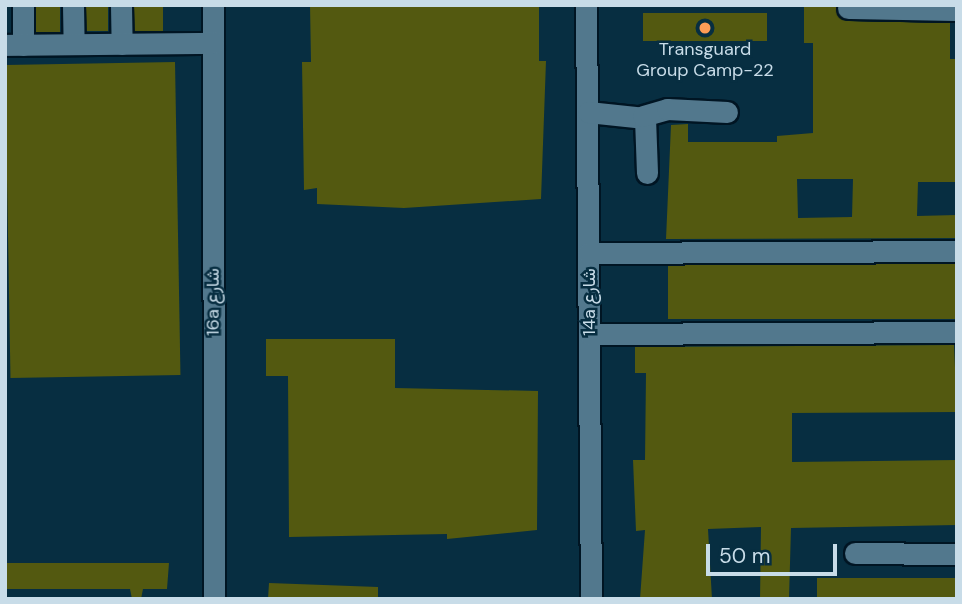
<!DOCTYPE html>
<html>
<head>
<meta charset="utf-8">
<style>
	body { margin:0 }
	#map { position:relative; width:962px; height:604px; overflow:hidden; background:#072e41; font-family:"DM Sans",Vazirmatn,sans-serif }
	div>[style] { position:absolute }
	.building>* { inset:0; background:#535910; transform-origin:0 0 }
	.roads { filter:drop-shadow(2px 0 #001523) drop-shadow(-2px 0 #001523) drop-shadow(0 2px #001523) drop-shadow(0 -2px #001523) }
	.street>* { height:21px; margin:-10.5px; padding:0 10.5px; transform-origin:10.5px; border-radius:10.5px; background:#52788d }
	.dots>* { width:19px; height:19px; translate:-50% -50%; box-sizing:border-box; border:4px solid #072e41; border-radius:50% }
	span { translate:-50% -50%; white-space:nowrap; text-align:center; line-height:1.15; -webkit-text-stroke:5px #072e41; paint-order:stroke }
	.poi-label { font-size:18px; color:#c8dce8 }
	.street-label { font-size:18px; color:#c8dce8 }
	.frame { position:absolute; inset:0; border:7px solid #c8dce8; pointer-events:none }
	.scale { position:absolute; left:706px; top:544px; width:131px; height:32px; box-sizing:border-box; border:4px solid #c8dce8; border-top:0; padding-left:9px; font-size:21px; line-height:24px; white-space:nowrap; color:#c8dce8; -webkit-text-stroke:5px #072e41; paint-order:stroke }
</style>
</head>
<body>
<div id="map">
	<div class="building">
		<i style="left:36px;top:5px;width:24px;height:27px"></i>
		<i style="left:86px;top:5px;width:22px;height:26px"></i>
		<i style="left:134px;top:5px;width:29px;height:26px"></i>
		<i style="clip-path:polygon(310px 5px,539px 5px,539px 61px,546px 61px,541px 199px,404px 208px,317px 204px,317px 188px,304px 190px,302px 62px,311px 62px)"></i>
		<i style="clip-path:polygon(evenodd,804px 5px,836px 5px,848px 21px,950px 23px,950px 59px,957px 59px,956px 182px,918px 182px,917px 216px,957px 215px,957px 238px,666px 239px,671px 125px,688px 124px,688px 142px,777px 142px,777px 136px,813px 133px,813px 43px,804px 43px,804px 5px,797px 179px,853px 179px,852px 217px,798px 218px,797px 179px)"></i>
		<i style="left:767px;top:13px;width:28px;height:124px;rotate:90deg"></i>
		<i style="left:175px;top:62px;width:313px;height:170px;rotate:89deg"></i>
		<i style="left:957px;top:264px;width:55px;height:289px;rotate:90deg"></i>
		<i style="clip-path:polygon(266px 339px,395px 339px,395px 388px,538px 391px,537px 530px,447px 539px,447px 534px,289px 537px,288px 376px,266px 376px)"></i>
		<i style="clip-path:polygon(954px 345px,957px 412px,792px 413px,792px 462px,957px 460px,957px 525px,791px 528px,789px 599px,760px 599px,761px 527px,708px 529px,712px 599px,640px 599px,645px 530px,636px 531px,633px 460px,645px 460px,646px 373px,635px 373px,635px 347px)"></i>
		<i style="clip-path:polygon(5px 563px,169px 563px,167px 589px,143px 589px,141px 599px,132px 599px,130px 589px,5px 589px)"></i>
		<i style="left:817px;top:578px;width:140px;height:21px"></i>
		<i style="clip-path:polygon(269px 583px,378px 587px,378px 599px,268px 599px)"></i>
	</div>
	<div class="roads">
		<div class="street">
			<i style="left:23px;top:5px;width:40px;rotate:90deg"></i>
			<i style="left:73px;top:5px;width:39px;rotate:89deg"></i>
			<i style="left:121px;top:5px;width:39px;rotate:89deg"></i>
			<i style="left:213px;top:5px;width:594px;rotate:89.9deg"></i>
			<i style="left:586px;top:5px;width:594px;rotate:89.52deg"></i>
			<i style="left:848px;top:8px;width:109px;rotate:1.1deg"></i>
			<i style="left:5px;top:45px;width:208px;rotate:-0.6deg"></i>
			<i style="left:588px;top:112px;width:57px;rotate:6deg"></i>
			<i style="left:645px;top:118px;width:55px;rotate:87.9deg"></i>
			<i style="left:643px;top:116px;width:25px;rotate:-16deg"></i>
			<i style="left:667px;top:109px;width:60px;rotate:2.9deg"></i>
			<i style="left:588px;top:253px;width:369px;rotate:-0.3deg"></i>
			<i style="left:589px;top:334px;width:368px;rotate:-0.3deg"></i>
			<i style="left:855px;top:553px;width:102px;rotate:0.6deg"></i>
		</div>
	</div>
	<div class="dots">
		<i style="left:705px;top:28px;background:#fd9c56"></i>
	</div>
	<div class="poi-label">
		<span style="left:705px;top:60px">Transguard<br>Group Camp-22</span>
	</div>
	<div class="street-label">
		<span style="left:213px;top:302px;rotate:-90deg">16a شارع</span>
		<span style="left:589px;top:302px;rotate:-90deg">14a شارع</span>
	</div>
	<div class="frame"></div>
	<div class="scale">50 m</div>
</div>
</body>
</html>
